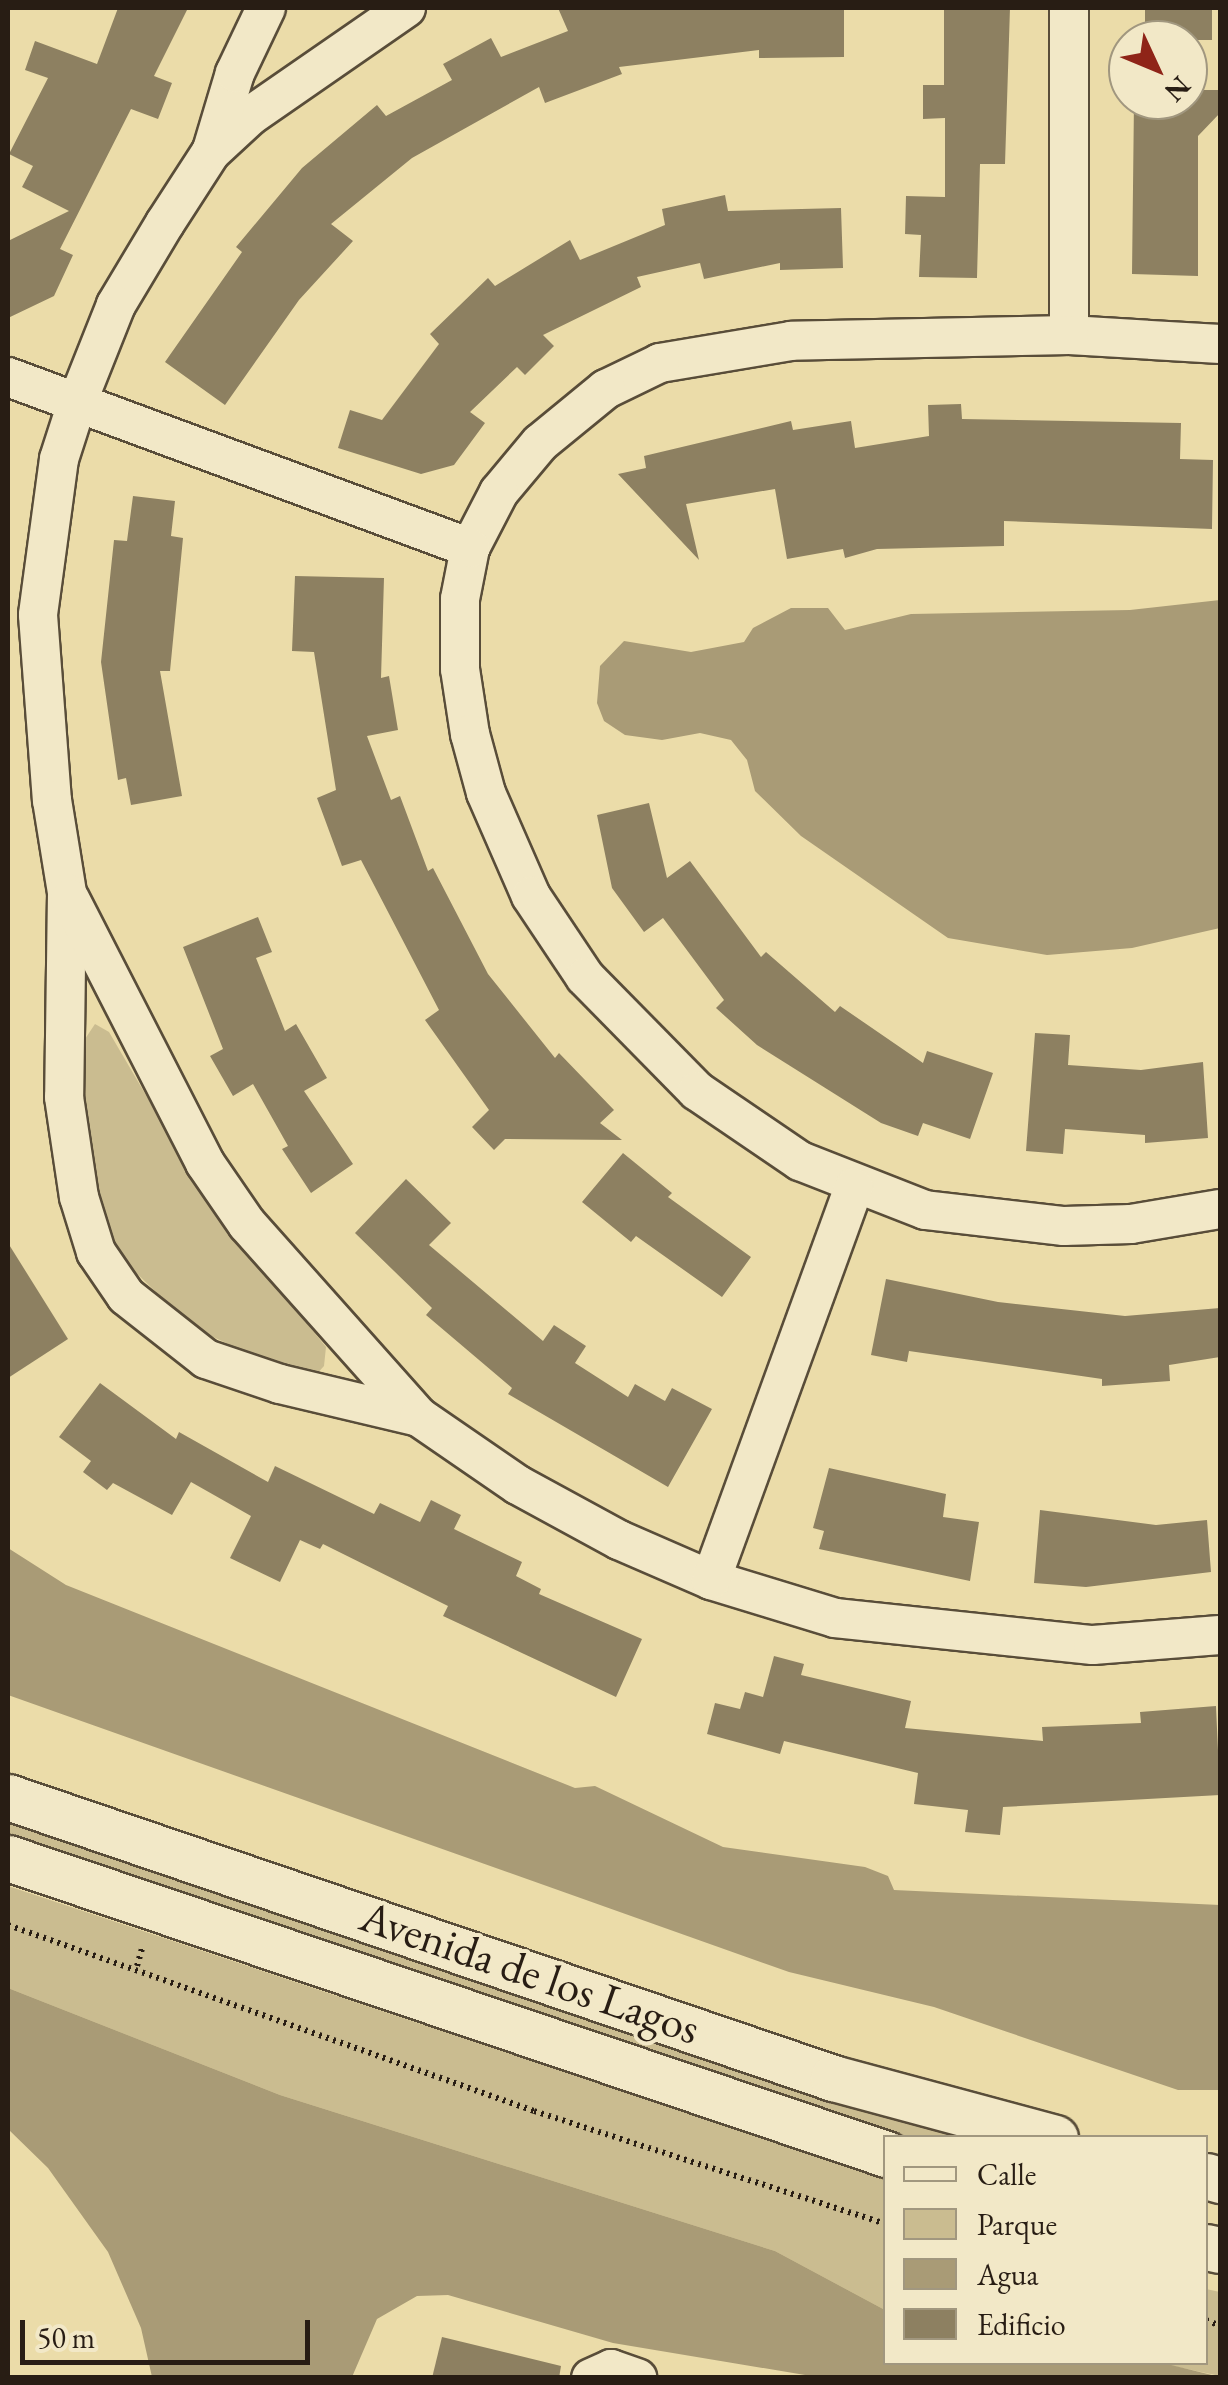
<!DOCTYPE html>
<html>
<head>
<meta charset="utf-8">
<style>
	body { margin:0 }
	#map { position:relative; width:1228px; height:2385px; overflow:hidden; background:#ebdca9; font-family:"EB Garamond",serif }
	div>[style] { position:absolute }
	.green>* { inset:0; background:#cabc90 }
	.water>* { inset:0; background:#a99b76 }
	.building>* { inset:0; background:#8d8061; transform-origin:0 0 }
	.path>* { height:6px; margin-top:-3px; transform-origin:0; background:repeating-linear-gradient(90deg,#281d14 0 2.5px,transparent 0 7.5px) }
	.roads { filter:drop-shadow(2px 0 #594d39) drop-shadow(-2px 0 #594d39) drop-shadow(0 2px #594d39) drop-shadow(0 -2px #594d39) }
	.minor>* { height:38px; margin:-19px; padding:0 19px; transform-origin:19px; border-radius:19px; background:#f2e8c7 }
	.tertiary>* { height:45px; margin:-22.5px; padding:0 22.5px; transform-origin:22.5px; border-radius:22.5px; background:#f2e8c7 }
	span { translate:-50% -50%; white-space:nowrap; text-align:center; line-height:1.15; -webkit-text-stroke:8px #f2e8c7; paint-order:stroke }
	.street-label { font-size:45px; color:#281d14 }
	.frame { position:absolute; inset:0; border:10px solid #281d14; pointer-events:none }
	.legend { position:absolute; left:883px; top:2135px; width:325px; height:230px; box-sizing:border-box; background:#f2e8c7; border:2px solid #a1977f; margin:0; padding:12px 18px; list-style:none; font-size:30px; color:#281d14 }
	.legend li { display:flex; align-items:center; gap:20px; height:50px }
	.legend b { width:50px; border:2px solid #a1977f }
	.north { position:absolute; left:1108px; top:20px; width:100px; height:100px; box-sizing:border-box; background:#f2e8c7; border:2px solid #a1977f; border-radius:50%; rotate:134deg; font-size:28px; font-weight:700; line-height:40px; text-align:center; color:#281d14 }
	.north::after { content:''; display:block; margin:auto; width:35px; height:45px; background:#8f2418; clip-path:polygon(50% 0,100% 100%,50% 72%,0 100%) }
	.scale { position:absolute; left:20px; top:2320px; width:290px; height:45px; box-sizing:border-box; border:5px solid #281d14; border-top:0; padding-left:12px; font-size:30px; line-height:35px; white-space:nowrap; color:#281d14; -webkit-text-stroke:8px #f2e8c7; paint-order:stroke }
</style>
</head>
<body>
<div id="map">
	<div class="green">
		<i style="clip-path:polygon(95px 1024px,109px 1032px,209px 1203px,326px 1347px,324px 1366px,314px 1377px,294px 1375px,192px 1327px,125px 1262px,101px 1222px,75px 1054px)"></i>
		<i style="clip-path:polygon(8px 1817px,984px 2137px,892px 2137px,8px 1840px)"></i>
		<i style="clip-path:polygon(8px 1886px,885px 2179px,885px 2310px,775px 2251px,280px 2095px,8px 1988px)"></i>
		<i style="clip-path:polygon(1206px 2289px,1220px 2292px,1220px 2376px,1159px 2363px,1206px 2362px)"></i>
	</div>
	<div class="water">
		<i style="clip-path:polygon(1220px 600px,1220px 928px,1132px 948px,1047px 955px,948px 938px,801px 836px,755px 791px,747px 760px,731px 740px,700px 733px,662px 740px,625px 735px,604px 721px,597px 703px,600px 666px,624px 641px,691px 652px,744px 642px,753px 628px,791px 608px,828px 608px,845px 630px,911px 614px,1130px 610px)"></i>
		<i style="clip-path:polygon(8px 1548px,66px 1585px,575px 1788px,595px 1786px,723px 1847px,865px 1867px,888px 1876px,894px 1890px,1220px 1905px,1220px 2090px,1178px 2090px,934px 2007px,789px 1972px,8px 1695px)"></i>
		<i style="clip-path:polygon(8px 1988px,280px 2095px,775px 2251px,885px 2310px,886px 2362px,1159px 2362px,1220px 2377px,817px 2377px,613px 2343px,448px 2295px,417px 2296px,377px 2319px,352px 2377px,152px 2377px,141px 2328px,108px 2252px,48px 2168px,8px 2129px)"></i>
	</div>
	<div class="building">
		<i style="clip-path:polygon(118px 8px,188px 8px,154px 76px,172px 83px,158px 119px,131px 109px,60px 249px,73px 255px,54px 296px,8px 318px,8px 241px,69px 211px,22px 187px,33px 166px,9px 154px,48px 78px,25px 70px,35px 41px,97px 64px)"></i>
		<i style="clip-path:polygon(558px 8px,844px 8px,844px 57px,759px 58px,759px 50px,619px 67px,622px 74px,545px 103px,539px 87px,412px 158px,331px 224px,353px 241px,299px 300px,225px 405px,165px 362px,242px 252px,236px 247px,302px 168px,377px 105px,386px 116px,452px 80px,443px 64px,491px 38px,501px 57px,568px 31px)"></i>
		<i style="clip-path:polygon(944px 8px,1010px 8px,1005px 164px,980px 164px,977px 278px,919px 277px,921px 235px,905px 234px,906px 196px,945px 197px,945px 118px,923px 119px,923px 85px,944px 85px)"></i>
		<i style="left:1145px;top:8px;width:67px;height:32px"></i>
		<i style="clip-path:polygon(1188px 90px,1220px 90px,1220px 113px,1198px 136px,1198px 276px,1132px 274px,1134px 100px,1188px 100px)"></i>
		<i style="clip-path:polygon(725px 195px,728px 211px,841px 208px,843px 268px,780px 270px,780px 263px,704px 279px,700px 263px,637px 277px,641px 287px,543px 335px,554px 346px,525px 375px,517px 367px,470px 412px,485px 423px,454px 465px,421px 474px,338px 448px,350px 410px,382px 420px,439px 344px,430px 334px,488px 278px,495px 286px,570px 240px,580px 260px,665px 225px,662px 209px)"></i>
		<i style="clip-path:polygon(961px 404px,962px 419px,1181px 423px,1180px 459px,1213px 460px,1212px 529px,1004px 521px,1004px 546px,877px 549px,845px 558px,843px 549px,787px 559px,775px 489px,686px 504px,699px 560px,618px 474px,646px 468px,644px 456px,791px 421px,793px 430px,851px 421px,855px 448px,929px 436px,928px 405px)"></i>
		<i style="clip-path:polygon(133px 496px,175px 501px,171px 536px,183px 538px,170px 671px,160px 671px,182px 796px,131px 805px,126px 778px,118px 780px,101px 662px,114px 540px,127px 541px)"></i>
		<i style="clip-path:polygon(295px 576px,384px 578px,381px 678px,389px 676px,398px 730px,367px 736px,391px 800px,400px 796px,428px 871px,433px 868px,488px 974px,555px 1058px,559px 1053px,614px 1110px,600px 1123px,622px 1140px,505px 1139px,494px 1150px,472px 1127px,489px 1110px,425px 1020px,439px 1010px,361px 860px,342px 866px,317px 798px,336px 790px,314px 652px,292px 651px)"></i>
		<i style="clip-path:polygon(649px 803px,667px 878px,690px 861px,761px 957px,766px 952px,835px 1012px,840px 1006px,923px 1063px,927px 1051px,993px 1073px,970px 1139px,923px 1123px,918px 1136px,881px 1123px,757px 1045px,716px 1008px,724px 1000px,663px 918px,644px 932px,612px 888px,597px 815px)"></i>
		<i style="clip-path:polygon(258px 917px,272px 952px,256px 958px,285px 1031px,296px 1024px,327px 1078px,304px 1091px,353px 1164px,311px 1193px,282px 1149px,288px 1146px,253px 1084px,233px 1096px,210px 1056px,223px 1049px,183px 947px)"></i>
		<i style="clip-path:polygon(1035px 1033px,1070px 1035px,1068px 1065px,1141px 1070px,1203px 1062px,1208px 1138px,1145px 1143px,1145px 1135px,1065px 1129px,1063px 1154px,1026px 1151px)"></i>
		<i style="clip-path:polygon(623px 1153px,672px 1193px,668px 1197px,751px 1257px,722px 1297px,636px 1236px,631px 1242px,582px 1202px)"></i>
		<i style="clip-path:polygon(406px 1179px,451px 1223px,429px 1245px,543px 1341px,554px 1325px,586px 1346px,575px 1363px,628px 1397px,635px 1384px,665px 1401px,672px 1388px,712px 1409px,668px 1487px,508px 1394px,512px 1388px,426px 1315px,432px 1308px,355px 1233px)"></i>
		<i style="clip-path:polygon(8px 1243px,68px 1339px,8px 1378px)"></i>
		<i style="clip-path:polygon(886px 1279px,998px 1302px,1125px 1316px,1220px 1308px,1220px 1357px,1169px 1365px,1170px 1381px,1102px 1386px,1102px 1379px,909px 1351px,907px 1362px,871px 1355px)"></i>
		<i style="clip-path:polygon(100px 1383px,176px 1439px,179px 1432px,268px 1482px,275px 1466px,374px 1514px,380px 1503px,420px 1522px,431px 1500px,461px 1515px,454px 1529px,522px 1562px,516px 1576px,541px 1589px,539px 1594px,642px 1639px,616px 1697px,443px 1616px,448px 1606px,323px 1544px,320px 1549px,300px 1540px,280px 1582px,230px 1558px,251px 1516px,191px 1482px,172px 1515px,113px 1483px,107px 1490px,83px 1472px,91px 1461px,59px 1437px)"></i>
		<i style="clip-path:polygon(829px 1468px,946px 1494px,943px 1517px,979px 1522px,970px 1581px,819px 1549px,824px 1531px,813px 1528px)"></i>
		<i style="clip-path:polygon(1040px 1510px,1156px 1525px,1207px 1520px,1211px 1572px,1086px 1587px,1034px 1583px)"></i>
		<i style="clip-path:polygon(774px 1656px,804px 1664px,801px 1675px,911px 1701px,905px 1728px,1043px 1741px,1042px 1727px,1141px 1723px,1140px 1712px,1216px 1706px,1220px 1795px,1003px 1807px,1000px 1835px,965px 1832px,968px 1810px,914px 1804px,918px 1773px,784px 1741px,780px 1754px,707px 1734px,715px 1703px,740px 1709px,745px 1692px,763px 1697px)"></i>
		<i style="clip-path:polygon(442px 2337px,561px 2366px,559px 2378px,432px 2378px)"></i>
	</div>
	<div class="path">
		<i style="left:8px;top:1925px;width:558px;rotate:19.47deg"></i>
		<i style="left:534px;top:2111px;width:370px;rotate:17.8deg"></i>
		<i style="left:137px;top:1966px;width:22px;rotate:-74deg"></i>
		<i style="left:1206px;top:2320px;width:15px;rotate:23deg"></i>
	</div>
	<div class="roads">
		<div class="minor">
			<i style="left:406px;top:8px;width:190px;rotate:145.3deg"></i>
			<i style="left:250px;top:116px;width:53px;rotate:137.3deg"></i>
			<i style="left:211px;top:152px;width:85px;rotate:122.9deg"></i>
			<i style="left:165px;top:223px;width:96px;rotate:120.9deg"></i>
			<i style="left:116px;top:305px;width:105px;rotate:111.7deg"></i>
			<i style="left:77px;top:403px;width:59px;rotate:107.8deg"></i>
			<i style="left:59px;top:459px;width:157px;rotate:97.7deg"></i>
			<i style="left:38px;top:615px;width:186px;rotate:85.7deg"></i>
			<i style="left:52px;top:800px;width:94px;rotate:80.8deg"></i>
			<i style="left:67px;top:893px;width:204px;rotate:90.8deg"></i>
			<i style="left:64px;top:1097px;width:101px;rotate:81.5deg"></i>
			<i style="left:79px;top:1197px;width:58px;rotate:72.8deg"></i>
			<i style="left:96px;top:1252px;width:53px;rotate:55.7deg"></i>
			<i style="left:126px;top:1296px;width:102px;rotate:38.2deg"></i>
			<i style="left:206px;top:1359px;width:78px;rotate:18.7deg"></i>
			<i style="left:280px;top:1384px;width:143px;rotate:13.4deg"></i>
			<i style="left:1069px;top:8px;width:327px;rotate:90deg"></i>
			<i style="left:212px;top:150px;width:80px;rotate:-73.4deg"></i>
			<i style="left:235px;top:73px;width:72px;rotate:-64.5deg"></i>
			<i style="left:1220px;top:344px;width:151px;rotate:-176.6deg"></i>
			<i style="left:1069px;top:335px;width:278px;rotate:178.8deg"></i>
			<i style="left:791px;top:341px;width:133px;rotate:170.5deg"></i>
			<i style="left:660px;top:363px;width:60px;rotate:154.3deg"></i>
			<i style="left:606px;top:389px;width:85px;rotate:140.7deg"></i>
			<i style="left:540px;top:443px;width:64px;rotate:129.9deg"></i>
			<i style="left:499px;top:492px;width:63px;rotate:117.4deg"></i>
			<i style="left:470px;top:548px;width:52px;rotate:101.1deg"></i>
			<i style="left:460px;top:599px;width:70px;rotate:90deg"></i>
			<i style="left:460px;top:669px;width:66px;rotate:81.3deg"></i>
			<i style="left:470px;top:734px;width:61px;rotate:74.8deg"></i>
			<i style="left:486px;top:793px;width:112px;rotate:66.4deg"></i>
			<i style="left:531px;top:896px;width:97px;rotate:56.3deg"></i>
			<i style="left:585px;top:977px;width:160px;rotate:45.5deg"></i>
			<i style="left:697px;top:1091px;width:125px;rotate:34.2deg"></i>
			<i style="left:800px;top:1161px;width:134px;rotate:21.4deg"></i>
			<i style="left:925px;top:1210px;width:140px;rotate:6.6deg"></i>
			<i style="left:1064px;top:1226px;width:67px;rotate:-1.7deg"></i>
			<i style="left:1131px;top:1224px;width:90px;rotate:-9.6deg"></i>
			<i style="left:8px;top:377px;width:493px;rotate:20.3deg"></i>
			<i style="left:70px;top:899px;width:297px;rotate:62.9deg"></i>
			<i style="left:205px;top:1163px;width:74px;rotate:55.5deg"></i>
			<i style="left:247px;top:1224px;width:259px;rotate:48.3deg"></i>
			<i style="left:419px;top:1417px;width:120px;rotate:34.5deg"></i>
			<i style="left:518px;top:1485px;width:115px;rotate:28.6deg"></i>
			<i style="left:619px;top:1540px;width:100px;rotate:23.5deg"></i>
			<i style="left:711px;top:1580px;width:130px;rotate:17deg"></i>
			<i style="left:835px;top:1618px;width:259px;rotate:6deg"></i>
			<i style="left:1093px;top:1645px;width:127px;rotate:-4.5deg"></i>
			<i style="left:711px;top:1580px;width:418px;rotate:-70deg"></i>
			<i style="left:591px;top:2378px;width:22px;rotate:-24deg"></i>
			<i style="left:611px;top:2369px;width:28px;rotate:19deg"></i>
		</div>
		<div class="tertiary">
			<i style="left:8px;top:1797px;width:872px;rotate:18.81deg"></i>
			<i style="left:833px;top:2078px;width:230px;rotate:15.1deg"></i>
			<i style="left:8px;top:1858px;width:927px;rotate:18.63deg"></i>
			<i style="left:1206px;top:2176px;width:15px;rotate:16deg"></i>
			<i style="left:1206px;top:2247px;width:14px;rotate:12deg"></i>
		</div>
	</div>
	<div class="street-label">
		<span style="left:530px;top:1972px;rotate:19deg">Avenida de los Lagos</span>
	</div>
	<div class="frame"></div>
	<ul class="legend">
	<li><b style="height:12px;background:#f2e8c7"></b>Calle</li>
	<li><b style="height:28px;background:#cabc90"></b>Parque</li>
	<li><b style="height:28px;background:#a99b76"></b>Agua</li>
	<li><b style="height:28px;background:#8d8061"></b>Edificio</li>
	</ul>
	<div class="north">N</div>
	<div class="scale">50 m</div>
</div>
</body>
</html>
